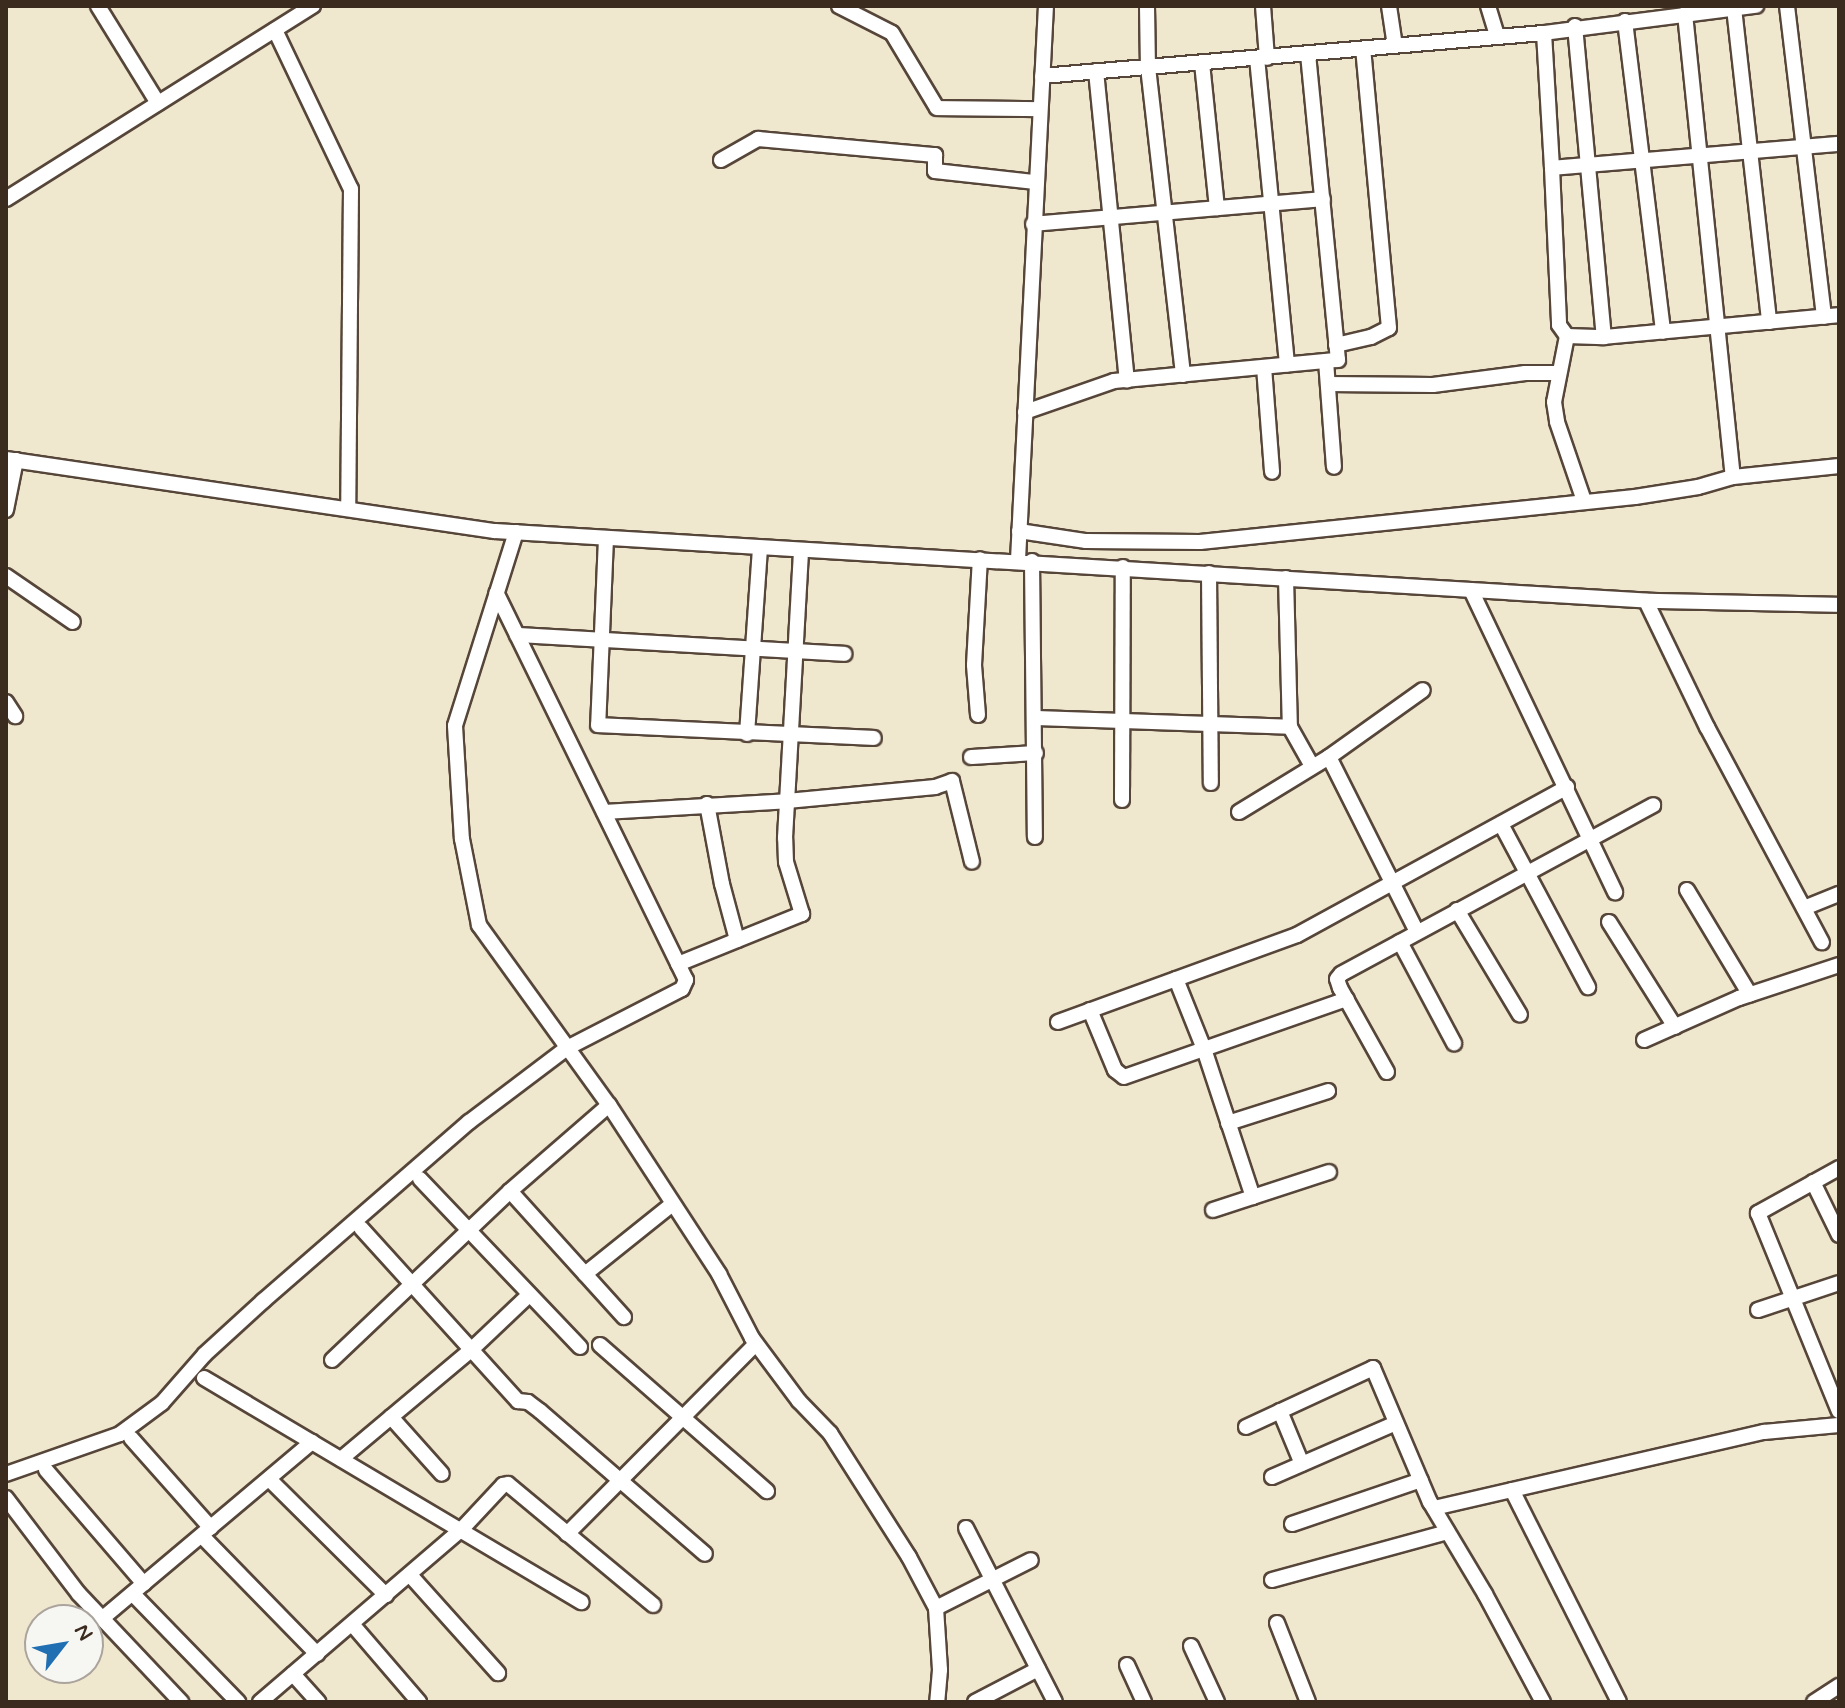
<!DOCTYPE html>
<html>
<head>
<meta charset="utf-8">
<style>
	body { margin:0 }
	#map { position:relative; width:1845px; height:1708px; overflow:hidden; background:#f0e7cf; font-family:Mynerve,sans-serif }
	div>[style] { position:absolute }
	.roads { filter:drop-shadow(2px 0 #564639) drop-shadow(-2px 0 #564639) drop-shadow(0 2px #564639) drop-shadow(0 -2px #564639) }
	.street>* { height:14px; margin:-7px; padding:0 7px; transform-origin:7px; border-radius:7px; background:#fff }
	span { translate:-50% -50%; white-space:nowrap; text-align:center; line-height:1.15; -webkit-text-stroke:7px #f6f6f2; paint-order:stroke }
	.frame { position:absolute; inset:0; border:8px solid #3b2a1e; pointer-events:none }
	.north { position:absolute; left:24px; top:1604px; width:80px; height:80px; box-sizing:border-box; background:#f6f6f2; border:2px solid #aba49d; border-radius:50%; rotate:59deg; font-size:22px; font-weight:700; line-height:32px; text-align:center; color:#3b2a1e }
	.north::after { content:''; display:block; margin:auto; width:28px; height:36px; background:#1f6fb2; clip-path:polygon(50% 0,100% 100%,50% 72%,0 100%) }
</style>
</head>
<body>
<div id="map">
	<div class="roads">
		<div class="street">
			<i style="left:98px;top:6px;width:114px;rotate:58.3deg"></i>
			<i style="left:839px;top:6px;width:59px;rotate:27deg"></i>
			<i style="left:892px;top:33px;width:87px;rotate:59deg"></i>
			<i style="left:937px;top:108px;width:103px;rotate:0.6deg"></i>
			<i style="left:1147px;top:6px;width:61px;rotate:89.1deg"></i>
			<i style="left:1148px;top:67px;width:310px;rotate:83.5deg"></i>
			<i style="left:1263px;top:6px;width:52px;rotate:85.6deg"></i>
			<i style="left:1389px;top:6px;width:40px;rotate:81.5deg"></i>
			<i style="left:1488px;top:6px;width:30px;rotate:73deg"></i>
			<i style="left:1787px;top:6px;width:313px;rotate:83.2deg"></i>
			<i style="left:1734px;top:8px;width:316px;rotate:83.6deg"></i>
			<i style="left:1685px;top:14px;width:465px;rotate:84.1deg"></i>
			<i style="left:1625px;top:21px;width:313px;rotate:83deg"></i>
			<i style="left:1575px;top:26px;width:312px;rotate:84.7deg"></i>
			<i style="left:275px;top:30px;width:176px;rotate:64.5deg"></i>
			<i style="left:351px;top:189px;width:320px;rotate:90.5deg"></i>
			<i style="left:1544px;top:33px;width:135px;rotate:86.6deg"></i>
			<i style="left:1552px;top:168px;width:288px;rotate:-4.8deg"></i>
			<i style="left:1257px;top:58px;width:308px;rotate:84.4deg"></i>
			<i style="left:1202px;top:63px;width:146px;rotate:84.1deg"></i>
			<i style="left:1096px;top:71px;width:311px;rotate:84.3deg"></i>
			<i style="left:1042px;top:76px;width:504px;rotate:-4.9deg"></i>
			<i style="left:1544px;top:33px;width:214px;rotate:-7.3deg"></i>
			<i style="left:721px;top:160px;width:43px;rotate:-29.6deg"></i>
			<i style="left:758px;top:139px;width:178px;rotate:5.2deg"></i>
			<i style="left:935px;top:155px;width:16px;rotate:90deg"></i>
			<i style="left:935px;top:171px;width:101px;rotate:6.3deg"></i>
			<i style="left:1552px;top:168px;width:157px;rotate:87.4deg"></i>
			<i style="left:1559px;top:325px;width:14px;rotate:54deg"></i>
			<i style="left:1567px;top:336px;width:37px;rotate:2deg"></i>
			<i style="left:1604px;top:337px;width:236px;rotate:-5.3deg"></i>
			<i style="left:6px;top:199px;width:363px;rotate:-32.2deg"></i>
			<i style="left:1033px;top:224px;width:291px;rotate:-4.9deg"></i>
			<i style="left:1567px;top:336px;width:67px;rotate:101.1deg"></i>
			<i style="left:1554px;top:402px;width:20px;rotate:81deg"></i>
			<i style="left:1557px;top:422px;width:83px;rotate:71.1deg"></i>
			<i style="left:1336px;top:345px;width:36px;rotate:-13deg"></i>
			<i style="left:1371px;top:337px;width:20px;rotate:-27deg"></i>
			<i style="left:1389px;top:328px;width:279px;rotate:-95.3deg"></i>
			<i style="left:1326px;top:361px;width:106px;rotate:85.7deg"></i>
			<i style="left:1264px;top:367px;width:105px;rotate:85.6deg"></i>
			<i style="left:1328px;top:384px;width:105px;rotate:0.5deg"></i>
			<i style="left:1433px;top:385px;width:93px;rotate:-7.4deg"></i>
			<i style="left:1525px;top:373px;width:32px"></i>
			<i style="left:1025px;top:412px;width:94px;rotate:-19.2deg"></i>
			<i style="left:1114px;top:381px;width:225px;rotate:-5.4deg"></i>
			<i style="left:1338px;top:360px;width:307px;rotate:-95.6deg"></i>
			<i style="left:6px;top:459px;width:494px;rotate:8.4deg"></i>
			<i style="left:495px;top:531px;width:1161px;rotate:3.46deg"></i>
			<i style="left:1654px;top:601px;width:185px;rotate:1.2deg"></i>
			<i style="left:6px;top:510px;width:51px;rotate:-78.7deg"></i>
			<i style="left:1019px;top:531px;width:68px;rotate:8.5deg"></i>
			<i style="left:1086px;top:541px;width:114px;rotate:0.5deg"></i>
			<i style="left:1200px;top:542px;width:437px;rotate:-5.9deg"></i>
			<i style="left:1635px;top:497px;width:64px;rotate:-9deg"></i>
			<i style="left:1698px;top:487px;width:36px;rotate:-16deg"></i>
			<i style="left:1733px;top:477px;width:107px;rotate:-5.9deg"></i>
			<i style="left:516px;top:532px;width:203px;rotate:107.5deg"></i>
			<i style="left:455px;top:726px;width:113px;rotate:86.5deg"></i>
			<i style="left:462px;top:839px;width:88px;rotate:78.8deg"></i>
			<i style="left:479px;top:925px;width:222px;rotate:54.2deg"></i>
			<i style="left:609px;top:1105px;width:202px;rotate:56.9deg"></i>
			<i style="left:719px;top:1274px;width:72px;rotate:62.7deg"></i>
			<i style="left:752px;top:1338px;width:79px;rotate:53.3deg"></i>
			<i style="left:799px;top:1401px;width:45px;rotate:45.9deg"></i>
			<i style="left:830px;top:1433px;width:147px;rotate:57.5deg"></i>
			<i style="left:909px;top:1557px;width:58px;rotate:62.1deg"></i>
			<i style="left:936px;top:1608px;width:62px;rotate:86.3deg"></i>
			<i style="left:940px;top:1670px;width:32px;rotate:95deg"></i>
			<i style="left:606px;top:538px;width:187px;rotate:92.4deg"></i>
			<i style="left:598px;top:725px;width:276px;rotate:2.7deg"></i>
			<i style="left:1018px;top:560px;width:555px;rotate:-87.11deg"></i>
			<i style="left:1032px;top:561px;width:276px;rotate:89.4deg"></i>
			<i style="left:1209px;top:573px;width:210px;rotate:89.5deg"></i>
			<i style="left:6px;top:576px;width:81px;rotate:34.5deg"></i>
			<i style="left:1286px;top:578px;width:149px;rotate:88.5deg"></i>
			<i style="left:1290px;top:727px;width:45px;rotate:60.6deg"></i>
			<i style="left:1471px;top:590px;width:335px;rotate:64.5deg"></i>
			<i style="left:1646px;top:601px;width:140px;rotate:64.2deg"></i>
			<i style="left:1707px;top:727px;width:244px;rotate:61.9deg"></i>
			<i style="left:517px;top:635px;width:328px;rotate:3.3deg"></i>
			<i style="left:6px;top:702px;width:17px;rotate:57deg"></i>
			<i style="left:978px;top:715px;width:50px;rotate:-94.6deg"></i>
			<i style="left:974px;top:665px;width:106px;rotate:-86.8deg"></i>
			<i style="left:1036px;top:718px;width:254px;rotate:2deg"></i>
			<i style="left:747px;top:734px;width:185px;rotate:-86deg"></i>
			<i style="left:971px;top:757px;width:65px;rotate:-3.5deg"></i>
			<i style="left:1329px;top:757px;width:196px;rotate:63.3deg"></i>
			<i style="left:1122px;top:800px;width:233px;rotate:-89.8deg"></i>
			<i style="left:707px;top:804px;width:81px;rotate:79.4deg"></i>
			<i style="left:722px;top:884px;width:58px;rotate:75deg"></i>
			<i style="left:604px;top:812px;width:183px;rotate:-3.4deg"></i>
			<i style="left:787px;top:801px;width:149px;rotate:-5.4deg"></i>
			<i style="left:935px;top:787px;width:18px;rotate:-19deg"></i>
			<i style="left:952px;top:781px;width:83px;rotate:76.1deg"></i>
			<i style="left:1239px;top:812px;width:105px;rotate:-31.4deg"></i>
			<i style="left:1329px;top:757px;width:115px;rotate:-35.5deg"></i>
			<i style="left:1501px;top:824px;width:185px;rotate:61.9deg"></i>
			<i style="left:1687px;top:890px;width:122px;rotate:59deg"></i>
			<i style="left:1804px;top:908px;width:38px;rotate:-22deg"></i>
			<i style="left:1457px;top:910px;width:122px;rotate:59deg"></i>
			<i style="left:1609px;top:922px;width:124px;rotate:57.8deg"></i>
			<i style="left:1400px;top:942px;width:115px;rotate:61.9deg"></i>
			<i style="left:678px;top:964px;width:134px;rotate:-22deg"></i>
			<i style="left:802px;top:914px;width:54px;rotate:-107.1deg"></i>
			<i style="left:786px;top:862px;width:24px;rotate:-92deg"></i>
			<i style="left:785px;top:838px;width:287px;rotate:-86.8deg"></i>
			<i style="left:1176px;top:979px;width:75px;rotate:68.2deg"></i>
			<i style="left:1204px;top:1049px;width:156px;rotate:71.7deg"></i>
			<i style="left:1090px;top:1010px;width:65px;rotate:67.4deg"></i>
			<i style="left:1115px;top:1070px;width:11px;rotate:38deg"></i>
			<i style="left:1124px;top:1077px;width:236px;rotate:-19.3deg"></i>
			<i style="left:1058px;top:1022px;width:254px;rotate:-20deg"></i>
			<i style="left:1297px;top:935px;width:308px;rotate:-28.7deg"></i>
			<i style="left:1644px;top:1040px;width:104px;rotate:-23.9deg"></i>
			<i style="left:1739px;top:998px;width:105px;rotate:-18.3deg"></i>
			<i style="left:1387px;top:1072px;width:96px;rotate:-119.2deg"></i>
			<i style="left:1340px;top:988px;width:9px;rotate:-108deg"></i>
			<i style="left:1337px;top:979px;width:6px;rotate:-51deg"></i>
			<i style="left:1341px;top:974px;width:355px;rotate:-28.4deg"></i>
			<i style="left:1228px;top:1123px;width:105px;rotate:-17.7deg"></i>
			<i style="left:1839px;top:1168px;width:93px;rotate:150.9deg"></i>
			<i style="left:1758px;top:1213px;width:214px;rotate:67.8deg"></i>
			<i style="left:420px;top:1179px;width:232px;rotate:46.4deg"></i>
			<i style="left:1813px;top:1182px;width:59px;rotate:63.9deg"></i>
			<i style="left:510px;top:1191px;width:170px;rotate:47.9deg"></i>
			<i style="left:1213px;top:1210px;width:122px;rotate:-18.1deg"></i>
			<i style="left:361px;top:1228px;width:234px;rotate:47.8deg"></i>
			<i style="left:518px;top:1401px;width:10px;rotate:6deg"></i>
			<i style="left:528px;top:1402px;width:15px;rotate:37deg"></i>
			<i style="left:540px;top:1411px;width:218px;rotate:40.9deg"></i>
			<i style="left:585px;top:1274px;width:110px;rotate:-38.7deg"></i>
			<i style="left:1758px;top:1310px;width:85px;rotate:-18.4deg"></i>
			<i style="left:600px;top:1345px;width:222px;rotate:41.2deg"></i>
			<i style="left:332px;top:1360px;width:245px;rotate:-43.5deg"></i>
			<i style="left:510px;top:1191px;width:131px;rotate:-41deg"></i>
			<i style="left:204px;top:1378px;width:439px;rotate:30.7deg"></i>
			<i style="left:1280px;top:1411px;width:57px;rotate:67.5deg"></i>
			<i style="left:391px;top:1417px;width:76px;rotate:48.2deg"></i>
			<i style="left:1246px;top:1427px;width:140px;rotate:-24.9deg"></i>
			<i style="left:1373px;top:1368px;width:146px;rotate:67deg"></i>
			<i style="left:1430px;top:1502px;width:107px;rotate:59.1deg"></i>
			<i style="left:1485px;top:1594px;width:123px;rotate:61.8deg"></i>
			<i style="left:131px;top:1438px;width:120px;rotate:48.4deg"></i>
			<i style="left:341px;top:1459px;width:171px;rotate:-40deg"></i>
			<i style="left:472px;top:1349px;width:79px;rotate:-43.5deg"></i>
			<i style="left:46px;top:1470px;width:150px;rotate:49.3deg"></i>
			<i style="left:6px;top:1474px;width:121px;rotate:-19.3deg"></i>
			<i style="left:120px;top:1434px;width:52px;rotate:-36.4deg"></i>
			<i style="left:162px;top:1403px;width:65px;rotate:-48.7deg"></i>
			<i style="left:205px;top:1354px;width:79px;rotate:-42.4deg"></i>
			<i style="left:263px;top:1301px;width:273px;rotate:-41deg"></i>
			<i style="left:469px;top:1122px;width:123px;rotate:-37.1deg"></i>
			<i style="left:567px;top:1048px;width:129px;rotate:-27.2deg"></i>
			<i style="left:682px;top:989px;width:10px;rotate:-66deg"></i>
			<i style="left:686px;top:980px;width:431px;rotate:-116.1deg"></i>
			<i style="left:1272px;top:1477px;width:135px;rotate:-23.5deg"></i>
			<i style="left:269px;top:1479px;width:165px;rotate:44.8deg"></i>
			<i style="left:1512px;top:1490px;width:237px;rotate:63.2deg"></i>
			<i style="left:6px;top:1498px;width:121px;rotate:52.8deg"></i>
			<i style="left:79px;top:1594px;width:149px;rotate:46.6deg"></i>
			<i style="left:1434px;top:1508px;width:339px;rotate:-13deg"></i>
			<i style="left:1764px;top:1432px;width:75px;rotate:-5.3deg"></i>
			<i style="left:1292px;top:1524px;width:136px;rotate:-18.8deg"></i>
			<i style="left:966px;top:1528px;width:195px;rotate:62.9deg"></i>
			<i style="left:567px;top:1534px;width:268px;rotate:-45.2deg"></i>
			<i style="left:202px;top:1536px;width:165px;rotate:45.7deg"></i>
			<i style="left:410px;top:1575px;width:132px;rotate:48.1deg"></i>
			<i style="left:1272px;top:1580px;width:182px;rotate:-15.3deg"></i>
			<i style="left:133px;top:1594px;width:151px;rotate:45.8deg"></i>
			<i style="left:936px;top:1608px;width:106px;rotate:-26.8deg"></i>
			<i style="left:104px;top:1617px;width:272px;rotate:-40.1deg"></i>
			<i style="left:1277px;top:1623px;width:85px;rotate:68.6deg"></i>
			<i style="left:352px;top:1624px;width:103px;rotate:49.3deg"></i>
			<i style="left:1191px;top:1646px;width:62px;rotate:65.1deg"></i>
			<i style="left:1127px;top:1665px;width:41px;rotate:65.3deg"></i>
			<i style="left:293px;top:1674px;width:38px;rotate:48deg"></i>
			<i style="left:260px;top:1702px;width:265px;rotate:-40.6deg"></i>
			<i style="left:461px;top:1530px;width:62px;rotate:-47deg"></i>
			<i style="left:503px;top:1485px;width:5px;rotate:-11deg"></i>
			<i style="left:508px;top:1484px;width:189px;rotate:39.8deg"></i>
			<i style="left:975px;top:1702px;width:71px;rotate:-27.6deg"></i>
			<i style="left:1814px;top:1702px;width:30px;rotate:-33deg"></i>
		</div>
	</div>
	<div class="frame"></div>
	<div class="north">N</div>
</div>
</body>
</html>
